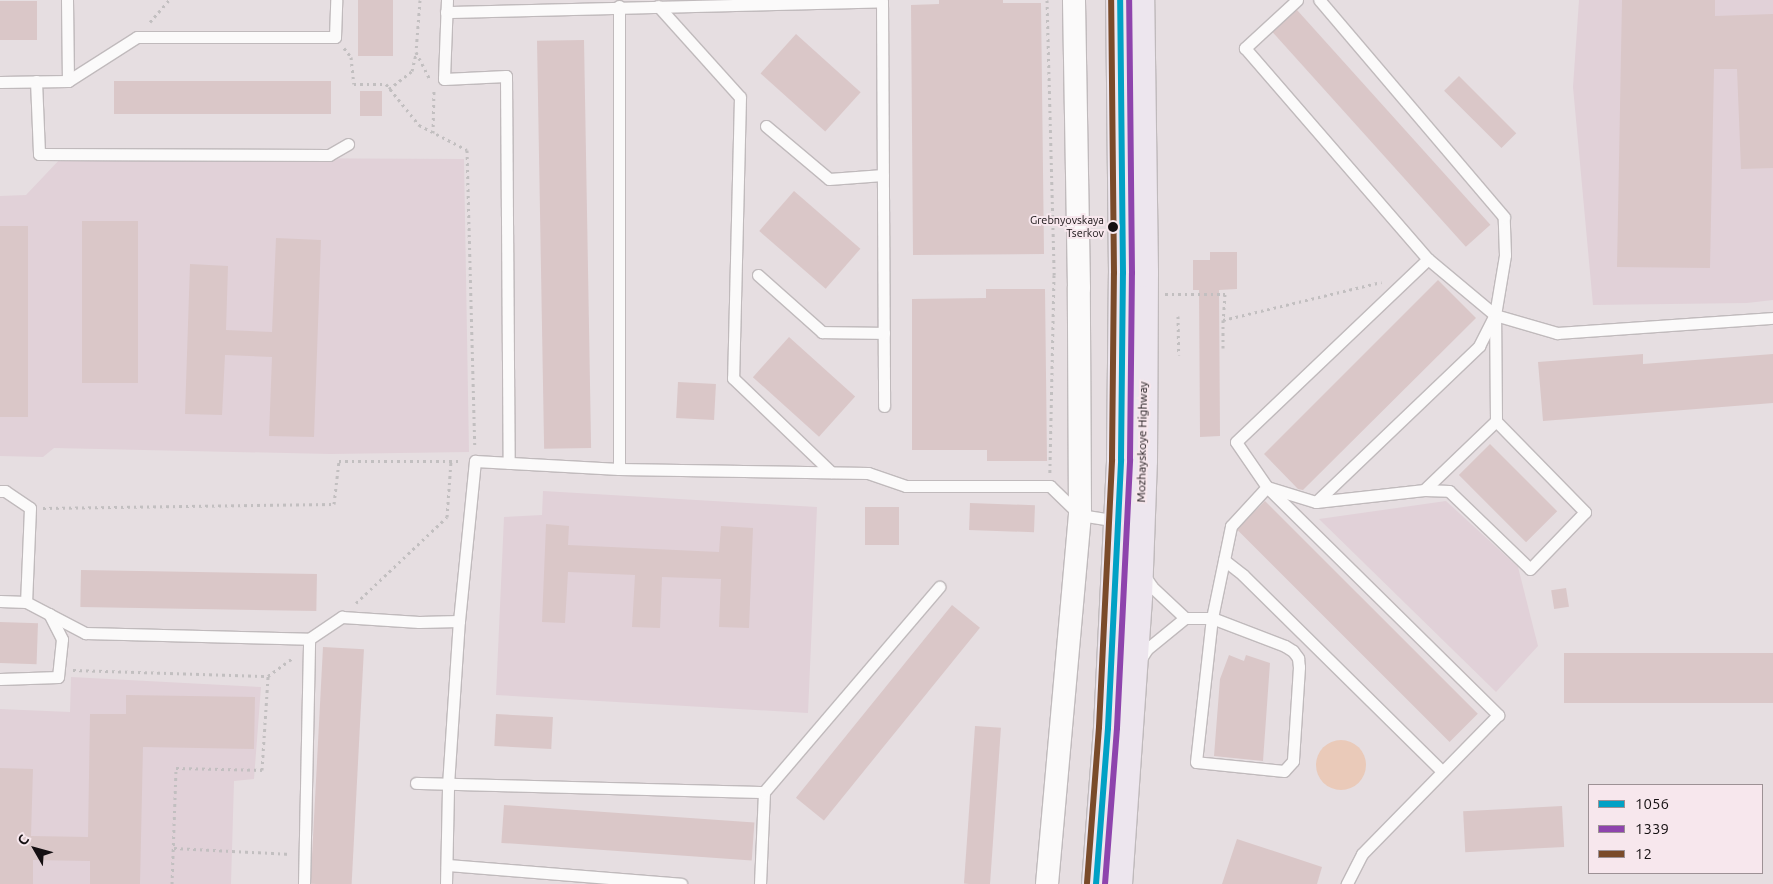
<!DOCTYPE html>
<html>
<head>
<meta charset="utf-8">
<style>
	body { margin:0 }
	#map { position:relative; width:1773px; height:884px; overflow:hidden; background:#e6dee1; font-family:Ubuntu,sans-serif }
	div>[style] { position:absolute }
	.built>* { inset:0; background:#e1d1d8 }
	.green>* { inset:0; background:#eacab9 }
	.round { border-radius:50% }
	.building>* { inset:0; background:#dac7c8; transform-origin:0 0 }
	.path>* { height:3px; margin-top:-1.5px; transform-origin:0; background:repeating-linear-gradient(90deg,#c2bfc0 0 2.5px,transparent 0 6.5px) }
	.roads { filter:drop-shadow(1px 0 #c0babc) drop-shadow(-1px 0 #c0babc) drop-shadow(0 1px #c0babc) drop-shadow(0 -1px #c0babc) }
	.service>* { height:11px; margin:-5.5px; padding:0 5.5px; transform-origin:5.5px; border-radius:5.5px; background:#fbfafa }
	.minor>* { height:22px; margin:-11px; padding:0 11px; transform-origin:11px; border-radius:11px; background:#fbfafa }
	.primary>* { height:28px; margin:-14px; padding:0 14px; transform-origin:14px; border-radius:14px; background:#ede6ee }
	.bus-1>* { height:6px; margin:-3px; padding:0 3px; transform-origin:3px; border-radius:3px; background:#01a1c5 }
	.bus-2>* { height:6px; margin:-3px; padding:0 3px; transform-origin:3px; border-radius:3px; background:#8e44ad }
	.bus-3>* { height:6px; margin:-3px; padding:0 3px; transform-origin:3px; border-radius:3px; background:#7a4b2a }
	.dots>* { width:14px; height:14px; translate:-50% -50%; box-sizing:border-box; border:2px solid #f7e7ed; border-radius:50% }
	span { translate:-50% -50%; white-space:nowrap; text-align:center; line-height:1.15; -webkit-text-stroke:4px #f7e7ed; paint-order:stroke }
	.bus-label { font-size:11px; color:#151012 }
	.right { translate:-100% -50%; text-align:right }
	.street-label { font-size:12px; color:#151012 }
	.legend { position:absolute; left:1588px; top:784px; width:175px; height:90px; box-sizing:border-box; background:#f7e7ed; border:1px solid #9d9195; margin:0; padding:6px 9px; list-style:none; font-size:15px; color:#151012 }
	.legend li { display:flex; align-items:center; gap:10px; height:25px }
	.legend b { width:25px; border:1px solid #9d9195 }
	.north { position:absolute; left:10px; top:824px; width:50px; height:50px; -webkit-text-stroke:4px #f7e7ed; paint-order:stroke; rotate:308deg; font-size:14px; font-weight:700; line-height:20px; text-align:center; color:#151012 }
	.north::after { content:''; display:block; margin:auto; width:18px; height:22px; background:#151012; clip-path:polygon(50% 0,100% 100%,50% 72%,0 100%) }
</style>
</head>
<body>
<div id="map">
	<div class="built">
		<i style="clip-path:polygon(1579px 0,1773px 0,1773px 300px,1747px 303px,1593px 305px,1573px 87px)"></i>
		<i style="clip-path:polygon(62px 157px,464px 159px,469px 452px,330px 454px,54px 448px,43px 457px,0 456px,0 196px,26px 195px)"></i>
		<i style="clip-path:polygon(543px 491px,817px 507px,808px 713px,496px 695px,504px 517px,542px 515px)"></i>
		<i style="clip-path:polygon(1446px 501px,1518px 567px,1538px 646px,1496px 692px,1319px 519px)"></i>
		<i style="clip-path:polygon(71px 677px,261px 687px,254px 779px,234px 781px,231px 884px,0 884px,0 709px,70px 712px)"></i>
	</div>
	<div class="green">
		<i class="round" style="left:1316px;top:740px;width:50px;height:50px"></i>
	</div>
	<div class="building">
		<i style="left:358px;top:0;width:35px;height:56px"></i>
		<i style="clip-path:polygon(939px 0,1003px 0,1003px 3px,1041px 3px,1044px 254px,913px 255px,911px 5px,939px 4px)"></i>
		<i style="clip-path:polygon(1622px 0,1715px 0,1715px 16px,1773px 14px,1773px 168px,1741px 169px,1737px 69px,1714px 69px,1710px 268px,1617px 267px)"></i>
		<i style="left:0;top:1px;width:37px;height:39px"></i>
		<i style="left:1297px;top:10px;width:289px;height:33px;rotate:48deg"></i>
		<i style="left:796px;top:34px;width:87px;height:53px;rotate:42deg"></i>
		<i style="left:584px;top:40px;width:408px;height:47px;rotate:89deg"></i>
		<i style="left:1459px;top:76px;width:81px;height:21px;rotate:45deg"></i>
		<i style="left:331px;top:81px;width:33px;height:217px;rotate:90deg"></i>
		<i style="left:360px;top:91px;width:22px;height:25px"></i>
		<i style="left:794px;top:191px;width:88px;height:53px;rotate:41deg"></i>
		<i style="left:82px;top:221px;width:56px;height:162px"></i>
		<i style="left:0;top:226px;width:28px;height:191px"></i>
		<i style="clip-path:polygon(276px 238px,321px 240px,314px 437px,269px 436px,272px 357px,225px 355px,222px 415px,185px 414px,190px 264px,228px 266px,226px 330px,272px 332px)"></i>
		<i style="clip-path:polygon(1210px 252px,1237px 252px,1237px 289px,1219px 290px,1220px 436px,1200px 437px,1199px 290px,1193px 290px,1193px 260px,1210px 260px)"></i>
		<i style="clip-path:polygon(1438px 280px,1476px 318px,1303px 490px,1298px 489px,1264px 454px)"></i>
		<i style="clip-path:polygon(986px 289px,1045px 289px,1047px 461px,987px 461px,987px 450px,912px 450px,912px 299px,986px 298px)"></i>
		<i style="left:789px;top:337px;width:89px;height:54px;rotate:42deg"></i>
		<i style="clip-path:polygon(1643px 354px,1643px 364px,1773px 354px,1773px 403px,1543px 421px,1538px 362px)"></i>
		<i style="left:678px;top:382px;width:38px;height:36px;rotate:3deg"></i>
		<i style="left:1490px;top:444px;width:95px;height:44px;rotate:45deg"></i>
		<i style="left:1265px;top:501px;width:301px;height:40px;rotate:45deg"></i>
		<i style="left:970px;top:503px;width:65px;height:27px;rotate:2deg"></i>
		<i style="left:865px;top:507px;width:34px;height:38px"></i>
		<i style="clip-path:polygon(546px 524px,569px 526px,568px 545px,719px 552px,721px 526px,753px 528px,749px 628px,719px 627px,721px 579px,662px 577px,660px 628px,632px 627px,635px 575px,568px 572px,565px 623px,542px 622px)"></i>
		<i style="left:81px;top:570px;width:236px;height:37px;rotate:1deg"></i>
		<i style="left:1566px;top:588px;width:19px;height:15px;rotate:81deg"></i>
		<i style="left:952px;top:605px;width:36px;height:248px;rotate:39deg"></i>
		<i style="left:0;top:622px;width:38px;height:41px;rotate:2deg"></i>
		<i style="left:323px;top:647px;width:41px;height:237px;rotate:3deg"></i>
		<i style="left:1773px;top:653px;width:50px;height:209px;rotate:90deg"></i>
		<i style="clip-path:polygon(1229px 655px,1244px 661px,1246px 655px,1270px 663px,1263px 761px,1214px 756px,1220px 679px)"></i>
		<i style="clip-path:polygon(126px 695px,255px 697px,254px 749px,143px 747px,140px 884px,90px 884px,90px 861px,33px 860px,33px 884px,0 884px,0 768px,33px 769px,31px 836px,88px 837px,90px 714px,126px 714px)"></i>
		<i style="left:496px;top:714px;width:57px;height:32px;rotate:3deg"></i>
		<i style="left:975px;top:726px;width:26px;height:158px;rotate:4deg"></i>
		<i style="left:504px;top:805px;width:251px;height:38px;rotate:4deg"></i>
		<i style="left:1562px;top:806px;width:41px;height:99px;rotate:87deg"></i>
		<i style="clip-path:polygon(1237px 839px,1322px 867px,1317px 884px,1222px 884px)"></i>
	</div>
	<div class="path">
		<i style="left:420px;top:0;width:52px;rotate:94.4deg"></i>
		<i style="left:416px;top:52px;width:29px;rotate:63deg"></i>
		<i style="left:1047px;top:0;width:275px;rotate:88.5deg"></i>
		<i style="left:1054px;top:275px;width:198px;rotate:91.2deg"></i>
		<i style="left:150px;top:22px;width:29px;rotate:-49deg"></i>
		<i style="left:344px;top:48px;width:11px;rotate:52deg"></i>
		<i style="left:351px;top:57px;width:27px;rotate:84deg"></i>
		<i style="left:354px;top:84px;width:32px"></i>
		<i style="left:386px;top:84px;width:53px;rotate:51.2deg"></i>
		<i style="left:419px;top:125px;width:54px;rotate:27.5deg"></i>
		<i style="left:467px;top:150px;width:296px;rotate:88.5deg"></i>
		<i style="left:389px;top:89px;width:29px;rotate:-38deg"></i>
		<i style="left:412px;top:71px;width:18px;rotate:-77deg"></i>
		<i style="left:433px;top:133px;width:45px;rotate:-88.7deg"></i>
		<i style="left:1165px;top:294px;width:60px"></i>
		<i style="left:1225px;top:294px;width:26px;rotate:94deg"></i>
		<i style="left:1223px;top:320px;width:163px;rotate:-13.5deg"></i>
		<i style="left:1178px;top:316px;width:39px;rotate:89deg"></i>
		<i style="left:1223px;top:320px;width:28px;rotate:90deg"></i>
		<i style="left:43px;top:508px;width:291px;rotate:-0.8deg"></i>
		<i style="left:334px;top:504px;width:43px;rotate:-83.4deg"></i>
		<i style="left:339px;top:461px;width:122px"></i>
		<i style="left:356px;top:603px;width:125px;rotate:-43.4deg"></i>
		<i style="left:447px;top:517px;width:56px;rotate:-85.9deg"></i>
		<i style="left:73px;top:670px;width:195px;rotate:1.8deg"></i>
		<i style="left:174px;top:848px;width:117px;rotate:2.9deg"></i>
		<i style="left:172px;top:884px;width:116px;rotate:-88deg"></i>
		<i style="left:176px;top:768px;width:86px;rotate:1.3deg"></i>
		<i style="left:262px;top:770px;width:94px;rotate:-86.3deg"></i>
		<i style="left:268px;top:676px;width:31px;rotate:-36deg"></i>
	</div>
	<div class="roads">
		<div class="service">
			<i style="left:67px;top:0;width:81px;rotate:89.3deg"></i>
			<i style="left:447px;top:0;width:79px;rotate:92.2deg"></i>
			<i style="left:444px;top:79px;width:62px;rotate:-2.8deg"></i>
			<i style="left:506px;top:76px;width:387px;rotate:89.6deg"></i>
			<i style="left:1297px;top:0;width:71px;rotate:137.3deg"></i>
			<i style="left:1245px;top:48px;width:279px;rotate:49.1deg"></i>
			<i style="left:619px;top:6px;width:463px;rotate:90deg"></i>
			<i style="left:658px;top:6px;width:122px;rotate:48deg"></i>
			<i style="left:740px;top:97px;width:281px;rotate:91.4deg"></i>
			<i style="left:733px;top:378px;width:136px;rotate:43.8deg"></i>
			<i style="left:446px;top:12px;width:436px;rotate:-1.4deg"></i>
			<i style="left:882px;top:1px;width:405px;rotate:89.7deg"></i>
			<i style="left:36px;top:81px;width:73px;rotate:87.6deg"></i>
			<i style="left:39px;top:154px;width:290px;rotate:0.2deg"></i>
			<i style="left:329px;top:155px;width:22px;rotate:-30deg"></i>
			<i style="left:0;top:82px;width:68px;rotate:-0.8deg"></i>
			<i style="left:68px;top:81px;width:82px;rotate:-32.5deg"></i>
			<i style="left:137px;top:37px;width:198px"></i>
			<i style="left:335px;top:37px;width:37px;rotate:-88deg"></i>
			<i style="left:766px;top:126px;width:82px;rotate:40.1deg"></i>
			<i style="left:829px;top:179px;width:54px;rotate:-4.2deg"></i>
			<i style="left:758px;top:275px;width:86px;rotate:41.7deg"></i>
			<i style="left:822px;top:332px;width:62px;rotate:0.9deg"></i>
			<i style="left:1495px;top:315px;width:65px;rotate:16.2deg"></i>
			<i style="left:1557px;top:333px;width:217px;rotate:-4deg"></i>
			<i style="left:1424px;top:490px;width:100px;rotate:-43.8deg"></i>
			<i style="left:0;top:491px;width:5px"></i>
			<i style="left:5px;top:491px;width:30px;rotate:34deg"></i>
			<i style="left:30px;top:508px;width:94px;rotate:92.4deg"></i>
			<i style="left:26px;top:602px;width:67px;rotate:27.7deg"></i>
			<i style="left:85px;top:633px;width:224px;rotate:1.5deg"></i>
			<i style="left:309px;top:639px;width:40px;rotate:-34deg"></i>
			<i style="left:342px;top:617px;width:77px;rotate:3.7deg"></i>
			<i style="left:419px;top:622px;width:40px;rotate:-1.4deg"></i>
			<i style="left:1316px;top:502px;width:226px;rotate:-43.7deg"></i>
			<i style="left:1479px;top:346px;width:35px;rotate:-63deg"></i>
			<i style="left:1495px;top:315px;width:87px;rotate:-140.1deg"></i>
			<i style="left:1428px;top:259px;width:265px;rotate:136.4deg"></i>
			<i style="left:1236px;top:442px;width:55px;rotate:55.4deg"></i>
			<i style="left:1267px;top:487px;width:51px;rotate:17deg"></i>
			<i style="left:1316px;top:502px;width:109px;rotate:-6.3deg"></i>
			<i style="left:1424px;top:490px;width:25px;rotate:2deg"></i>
			<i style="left:1449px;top:491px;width:112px;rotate:43.9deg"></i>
			<i style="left:1530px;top:569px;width:79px;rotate:-46deg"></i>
			<i style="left:1585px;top:512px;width:127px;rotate:-134.4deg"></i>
			<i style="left:1496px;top:421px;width:106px;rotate:-90.5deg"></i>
			<i style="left:1495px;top:315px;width:61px;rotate:-80.5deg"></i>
			<i style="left:1505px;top:255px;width:38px;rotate:-92deg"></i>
			<i style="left:1504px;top:217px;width:285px;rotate:-130.4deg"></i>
			<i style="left:1224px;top:560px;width:24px;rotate:38deg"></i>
			<i style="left:1243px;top:575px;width:279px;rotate:44.6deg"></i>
			<i style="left:1144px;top:575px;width:14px;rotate:56deg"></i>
			<i style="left:1152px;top:587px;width:45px;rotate:43.2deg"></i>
			<i style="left:0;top:601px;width:26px;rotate:2deg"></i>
			<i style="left:1212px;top:618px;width:78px;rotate:21deg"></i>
			<i style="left:1285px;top:646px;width:9px;rotate:32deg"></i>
			<i style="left:1293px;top:651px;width:9px;rotate:54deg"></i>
			<i style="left:1298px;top:658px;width:9px;rotate:84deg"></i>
			<i style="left:1299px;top:667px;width:94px;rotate:93.7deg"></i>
			<i style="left:1293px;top:761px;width:13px;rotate:132deg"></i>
			<i style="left:1284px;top:771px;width:88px;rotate:-174.2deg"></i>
			<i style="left:1196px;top:762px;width:145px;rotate:-83.7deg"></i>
			<i style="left:1140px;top:660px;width:13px;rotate:-58deg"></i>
			<i style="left:1147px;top:649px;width:49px;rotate:-39.2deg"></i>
			<i style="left:1185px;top:618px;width:27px"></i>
			<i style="left:1212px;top:618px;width:94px;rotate:-78.3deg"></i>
			<i style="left:1231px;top:526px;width:53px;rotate:-47.3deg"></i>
			<i style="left:1267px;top:487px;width:325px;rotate:44.6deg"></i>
			<i style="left:1498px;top:715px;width:194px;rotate:134.4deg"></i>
			<i style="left:1362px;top:854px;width:34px;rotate:117deg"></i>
			<i style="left:0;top:679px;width:58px;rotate:-2deg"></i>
			<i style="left:58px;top:677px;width:38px;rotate:-84deg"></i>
			<i style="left:62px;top:639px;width:28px;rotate:-117deg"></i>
			<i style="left:416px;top:783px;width:348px;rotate:1.5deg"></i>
			<i style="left:764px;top:792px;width:92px;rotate:92.5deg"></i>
			<i style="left:764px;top:792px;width:270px;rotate:-49.5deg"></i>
			<i style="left:447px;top:865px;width:235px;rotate:4.6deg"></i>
			<i style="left:304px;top:884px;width:245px;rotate:-88.8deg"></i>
			<i style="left:446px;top:884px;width:99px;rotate:-88.8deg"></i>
			<i style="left:448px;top:785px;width:164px;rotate:-86.2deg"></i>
			<i style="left:459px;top:621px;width:161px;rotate:-84.3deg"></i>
			<i style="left:475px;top:461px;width:144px;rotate:3.2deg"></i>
			<i style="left:619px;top:469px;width:249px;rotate:0.9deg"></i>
			<i style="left:868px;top:473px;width:40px;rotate:18.9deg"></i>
			<i style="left:906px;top:486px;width:144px"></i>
			<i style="left:1050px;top:486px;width:42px;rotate:44deg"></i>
			<i style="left:1080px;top:515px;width:37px;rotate:9deg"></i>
		</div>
		<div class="minor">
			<i style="left:1047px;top:884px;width:370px;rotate:-84.9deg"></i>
			<i style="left:1080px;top:515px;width:227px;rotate:-90.3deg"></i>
			<i style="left:1079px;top:288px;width:288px;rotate:-91deg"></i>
		</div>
		<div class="primary">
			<i style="left:1096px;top:884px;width:156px;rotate:-85.6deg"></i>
			<i style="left:1108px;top:728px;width:269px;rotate:-87.2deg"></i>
			<i style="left:1121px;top:459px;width:186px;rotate:-89.4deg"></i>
			<i style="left:1123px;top:273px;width:273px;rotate:-90.6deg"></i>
			<i style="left:1118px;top:884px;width:289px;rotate:-86deg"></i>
			<i style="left:1138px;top:596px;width:136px;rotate:-87.9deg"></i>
			<i style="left:1143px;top:460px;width:187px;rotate:-89.7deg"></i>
			<i style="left:1144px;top:273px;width:273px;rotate:-90.8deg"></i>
		</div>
	</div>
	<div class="bus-1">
		<i style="left:1096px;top:884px;width:156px;rotate:-85.6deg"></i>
		<i style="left:1108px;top:728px;width:269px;rotate:-87.2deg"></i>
		<i style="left:1121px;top:459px;width:186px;rotate:-89.4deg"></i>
		<i style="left:1123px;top:273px;width:273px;rotate:-90.6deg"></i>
	</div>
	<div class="bus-2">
		<i style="left:1105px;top:884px;width:156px;rotate:-85.6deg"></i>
		<i style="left:1117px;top:728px;width:269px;rotate:-87.2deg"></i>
		<i style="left:1130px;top:459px;width:186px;rotate:-89.4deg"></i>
		<i style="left:1132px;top:273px;width:273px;rotate:-90.6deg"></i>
	</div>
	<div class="bus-3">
		<i style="left:1087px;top:883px;width:156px;rotate:-85.6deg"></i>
		<i style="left:1099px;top:727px;width:268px;rotate:-87.2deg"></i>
		<i style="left:1112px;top:459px;width:186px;rotate:-89.4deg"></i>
		<i style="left:1114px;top:273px;width:273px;rotate:-90.6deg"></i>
	</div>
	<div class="dots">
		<i style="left:1113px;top:227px;background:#151012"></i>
	</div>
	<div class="bus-label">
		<span class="right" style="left:1104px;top:227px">Grebnyovskaya<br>Tserkov</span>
	</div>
	<div class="street-label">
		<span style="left:1142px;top:442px;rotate:-89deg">Mozhayskoye Highway</span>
	</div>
	<ul class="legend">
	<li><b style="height:6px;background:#01a1c5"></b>1056</li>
	<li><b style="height:6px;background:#8e44ad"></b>1339</li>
	<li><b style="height:6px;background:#7a4b2a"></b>12</li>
	</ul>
	<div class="north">С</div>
</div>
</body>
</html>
